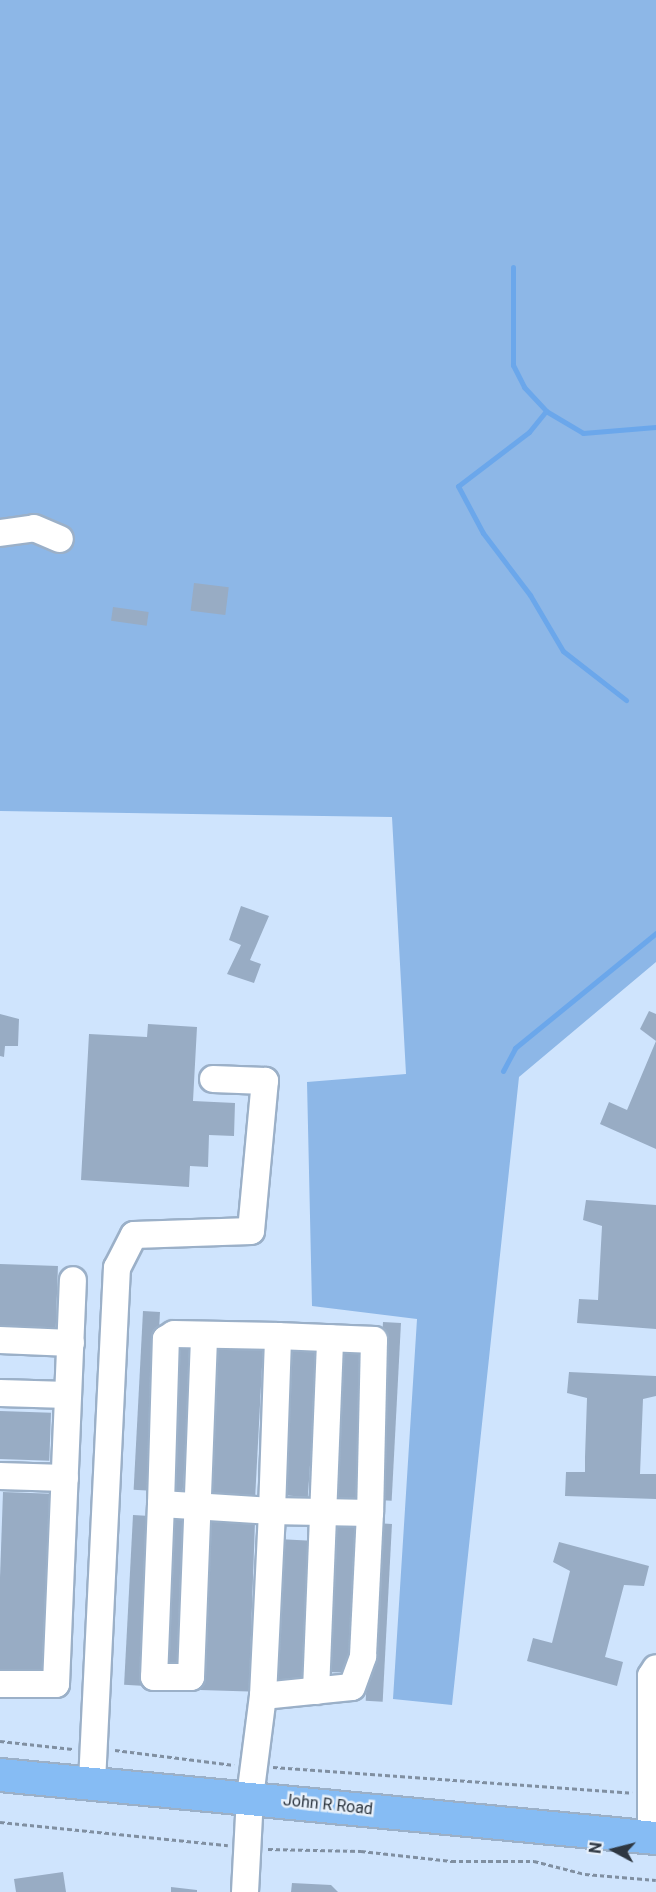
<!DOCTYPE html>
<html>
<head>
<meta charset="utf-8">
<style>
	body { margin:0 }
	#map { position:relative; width:656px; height:1892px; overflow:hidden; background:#cfe4fd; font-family:Roboto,sans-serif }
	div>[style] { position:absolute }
	.green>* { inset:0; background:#8db7e7 }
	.stream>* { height:5px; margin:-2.5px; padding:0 2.5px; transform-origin:2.5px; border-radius:2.5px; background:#6ba7eb }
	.building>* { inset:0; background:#98acc4; transform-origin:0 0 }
	.path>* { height:3px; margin-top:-1.5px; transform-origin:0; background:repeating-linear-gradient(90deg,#808fa1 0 4.5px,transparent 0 7.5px) }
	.roads { filter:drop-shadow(2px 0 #9bb0c8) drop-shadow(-2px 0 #9bb0c8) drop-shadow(0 2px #9bb0c8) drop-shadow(0 -2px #9bb0c8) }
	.minor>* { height:26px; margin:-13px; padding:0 13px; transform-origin:13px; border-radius:13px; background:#fff }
	.major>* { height:32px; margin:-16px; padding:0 16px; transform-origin:16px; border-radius:16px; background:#86bcf4 }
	span { translate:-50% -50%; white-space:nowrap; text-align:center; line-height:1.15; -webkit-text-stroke:5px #e7f0fa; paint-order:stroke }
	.street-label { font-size:16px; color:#2e3741 }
	.north { position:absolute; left:584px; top:1820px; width:60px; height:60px; -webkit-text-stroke:4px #e7f0fa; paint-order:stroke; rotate:277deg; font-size:16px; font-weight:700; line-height:24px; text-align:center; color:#2e3741 }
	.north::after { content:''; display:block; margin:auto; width:21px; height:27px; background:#2e3741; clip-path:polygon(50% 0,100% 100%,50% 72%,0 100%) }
</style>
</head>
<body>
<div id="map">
	<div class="green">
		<i style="clip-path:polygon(0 0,656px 0,656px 962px,519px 1077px,452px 1705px,393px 1699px,417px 1319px,312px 1306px,307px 1082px,406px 1074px,392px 817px,0 811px)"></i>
	</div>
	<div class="stream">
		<i style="left:513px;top:267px;width:98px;rotate:90deg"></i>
		<i style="left:513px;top:365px;width:25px;rotate:63deg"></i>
		<i style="left:524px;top:387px;width:33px;rotate:47deg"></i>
		<i style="left:546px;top:411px;width:43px;rotate:30.7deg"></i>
		<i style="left:583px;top:433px;width:73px;rotate:-4.7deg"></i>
		<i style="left:546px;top:411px;width:27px;rotate:129deg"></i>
		<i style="left:529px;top:432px;width:89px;rotate:142.7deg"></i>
		<i style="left:458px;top:486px;width:53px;rotate:62deg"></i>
		<i style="left:483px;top:533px;width:78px;rotate:52.8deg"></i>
		<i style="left:530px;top:595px;width:65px;rotate:59.5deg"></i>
		<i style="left:563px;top:651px;width:80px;rotate:37.9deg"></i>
		<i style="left:503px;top:1071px;width:26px;rotate:-62deg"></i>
		<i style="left:515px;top:1048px;width:182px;rotate:-39.2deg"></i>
	</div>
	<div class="building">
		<i style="left:194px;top:583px;width:35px;height:28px;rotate:7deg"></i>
		<i style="left:113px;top:607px;width:36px;height:14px;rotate:8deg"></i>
		<i style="clip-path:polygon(241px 906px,269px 916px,250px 960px,261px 964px,254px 983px,227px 974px,241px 945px,229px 940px)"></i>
		<i style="clip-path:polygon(649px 1011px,656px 1014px,656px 1041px,640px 1029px)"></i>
		<i style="clip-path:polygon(0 1014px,19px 1019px,18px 1046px,5px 1046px,4px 1057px,0 1056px)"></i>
		<i style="clip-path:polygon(148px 1024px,197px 1027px,193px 1101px,235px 1103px,234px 1136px,209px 1135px,208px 1167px,190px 1166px,189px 1187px,81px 1180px,89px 1034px,147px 1037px)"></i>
		<i style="clip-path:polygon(656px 1041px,656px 1149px,600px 1124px,609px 1102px,627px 1110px)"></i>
		<i style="clip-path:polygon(586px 1200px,656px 1205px,656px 1329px,577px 1323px,579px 1299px,598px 1300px,602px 1226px,583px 1220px)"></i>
		<i style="left:0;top:1264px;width:58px;height:66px;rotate:2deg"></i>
		<i style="left:143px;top:1311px;width:17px;height:179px;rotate:3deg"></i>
		<i style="left:383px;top:1322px;width:18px;height:178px;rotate:3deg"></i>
		<i style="left:177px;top:1344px;width:16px;height:147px;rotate:4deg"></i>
		<i style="left:212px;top:1346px;width:51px;height:147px;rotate:3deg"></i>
		<i style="left:286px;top:1350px;width:32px;height:145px;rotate:4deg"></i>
		<i style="left:338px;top:1352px;width:25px;height:146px;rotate:2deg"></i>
		<i style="clip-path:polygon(569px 1372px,656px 1376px,656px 1396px,643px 1399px,640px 1474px,656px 1474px,656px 1499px,565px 1496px,566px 1472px,585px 1472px,585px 1457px,587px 1398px,567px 1393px)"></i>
		<i style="left:0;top:1411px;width:51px;height:48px;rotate:2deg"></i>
		<i style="left:3px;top:1492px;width:48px;height:182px;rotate:2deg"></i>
		<i style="left:133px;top:1515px;width:17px;height:170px;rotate:3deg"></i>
		<i style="left:169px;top:1519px;width:18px;height:146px;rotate:3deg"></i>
		<i style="left:206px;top:1520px;width:49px;height:170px;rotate:2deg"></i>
		<i style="left:375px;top:1523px;width:17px;height:178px;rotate:3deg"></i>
		<i style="left:331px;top:1525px;width:24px;height:147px;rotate:2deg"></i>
		<i style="left:278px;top:1539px;width:33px;height:147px;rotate:3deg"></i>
		<i style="clip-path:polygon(559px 1542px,649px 1566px,644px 1586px,624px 1585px,605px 1657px,623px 1662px,617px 1686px,527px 1661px,533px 1638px,552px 1643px,570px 1571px,553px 1562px)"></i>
		<i style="clip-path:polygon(63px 1872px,66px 1892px,16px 1892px,14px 1879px)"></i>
		<i style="clip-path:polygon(292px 1883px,331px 1885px,338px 1892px,291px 1892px)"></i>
		<i style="clip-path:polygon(171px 1887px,197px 1890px,197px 1892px,171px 1892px)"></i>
	</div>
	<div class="path">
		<i style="left:0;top:1741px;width:73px;rotate:6.3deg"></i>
		<i style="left:115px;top:1750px;width:120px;rotate:7.2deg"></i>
		<i style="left:273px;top:1767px;width:360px;rotate:4.1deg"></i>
		<i style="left:0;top:1822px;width:229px;rotate:5.8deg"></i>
		<i style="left:268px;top:1849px;width:93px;rotate:1.2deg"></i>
		<i style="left:361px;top:1851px;width:91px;rotate:6.3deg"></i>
		<i style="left:451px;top:1861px;width:83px"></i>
		<i style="left:534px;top:1861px;width:53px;rotate:14.3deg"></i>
		<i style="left:585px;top:1874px;width:71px;rotate:4.8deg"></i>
	</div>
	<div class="roads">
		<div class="minor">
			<i style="left:0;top:533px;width:34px;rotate:-8deg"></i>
			<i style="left:34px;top:528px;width:28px;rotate:23deg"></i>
			<i style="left:0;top:1340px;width:71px;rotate:2.4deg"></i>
			<i style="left:0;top:1393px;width:68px;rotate:1.7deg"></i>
			<i style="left:0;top:1476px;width:65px;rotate:1.8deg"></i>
			<i style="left:161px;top:1504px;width:173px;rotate:92.3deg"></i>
			<i style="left:154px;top:1677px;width:37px"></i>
			<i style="left:191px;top:1677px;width:342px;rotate:-87.8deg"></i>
			<i style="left:0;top:1684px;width:56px"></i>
			<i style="left:56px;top:1684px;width:404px;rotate:-87.6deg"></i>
			<i style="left:316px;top:1691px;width:353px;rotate:-87.7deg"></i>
			<i style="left:263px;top:1696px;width:89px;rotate:-5.8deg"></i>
			<i style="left:352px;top:1687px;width:33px;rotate:-70deg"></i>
			<i style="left:363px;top:1656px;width:143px;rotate:-87.2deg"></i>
			<i style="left:92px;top:1782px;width:515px;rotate:-87.22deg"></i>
			<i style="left:117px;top:1268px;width:37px;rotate:-63deg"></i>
			<i style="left:134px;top:1235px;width:117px;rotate:-2deg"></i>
			<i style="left:251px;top:1231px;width:151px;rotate:-84.7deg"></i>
			<i style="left:265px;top:1081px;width:52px;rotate:-177.8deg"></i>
			<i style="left:651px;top:1838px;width:162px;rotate:-90deg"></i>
			<i style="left:651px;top:1676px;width:9px;rotate:-58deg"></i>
			<i style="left:245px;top:1892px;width:95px;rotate:-87deg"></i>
			<i style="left:250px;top:1797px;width:102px;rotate:-82.7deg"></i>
			<i style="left:263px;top:1696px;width:185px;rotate:-87.2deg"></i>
			<i style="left:272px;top:1511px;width:175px;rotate:-88deg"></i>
			<i style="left:278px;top:1336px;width:96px;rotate:2.4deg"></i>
			<i style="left:374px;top:1340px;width:173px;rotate:91.3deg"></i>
			<i style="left:370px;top:1513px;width:98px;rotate:-178.8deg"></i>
			<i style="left:272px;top:1511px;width:111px;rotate:-176.4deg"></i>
			<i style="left:161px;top:1504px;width:165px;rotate:-88.3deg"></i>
			<i style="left:166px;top:1339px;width:9px;rotate:-32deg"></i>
			<i style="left:174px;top:1334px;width:104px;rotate:1.1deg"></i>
		</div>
		<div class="major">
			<i style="left:0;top:1775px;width:659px;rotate:5.49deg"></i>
		</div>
	</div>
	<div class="street-label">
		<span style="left:328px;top:1805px;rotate:6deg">John R Road</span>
	</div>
	<div class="north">N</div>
</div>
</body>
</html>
